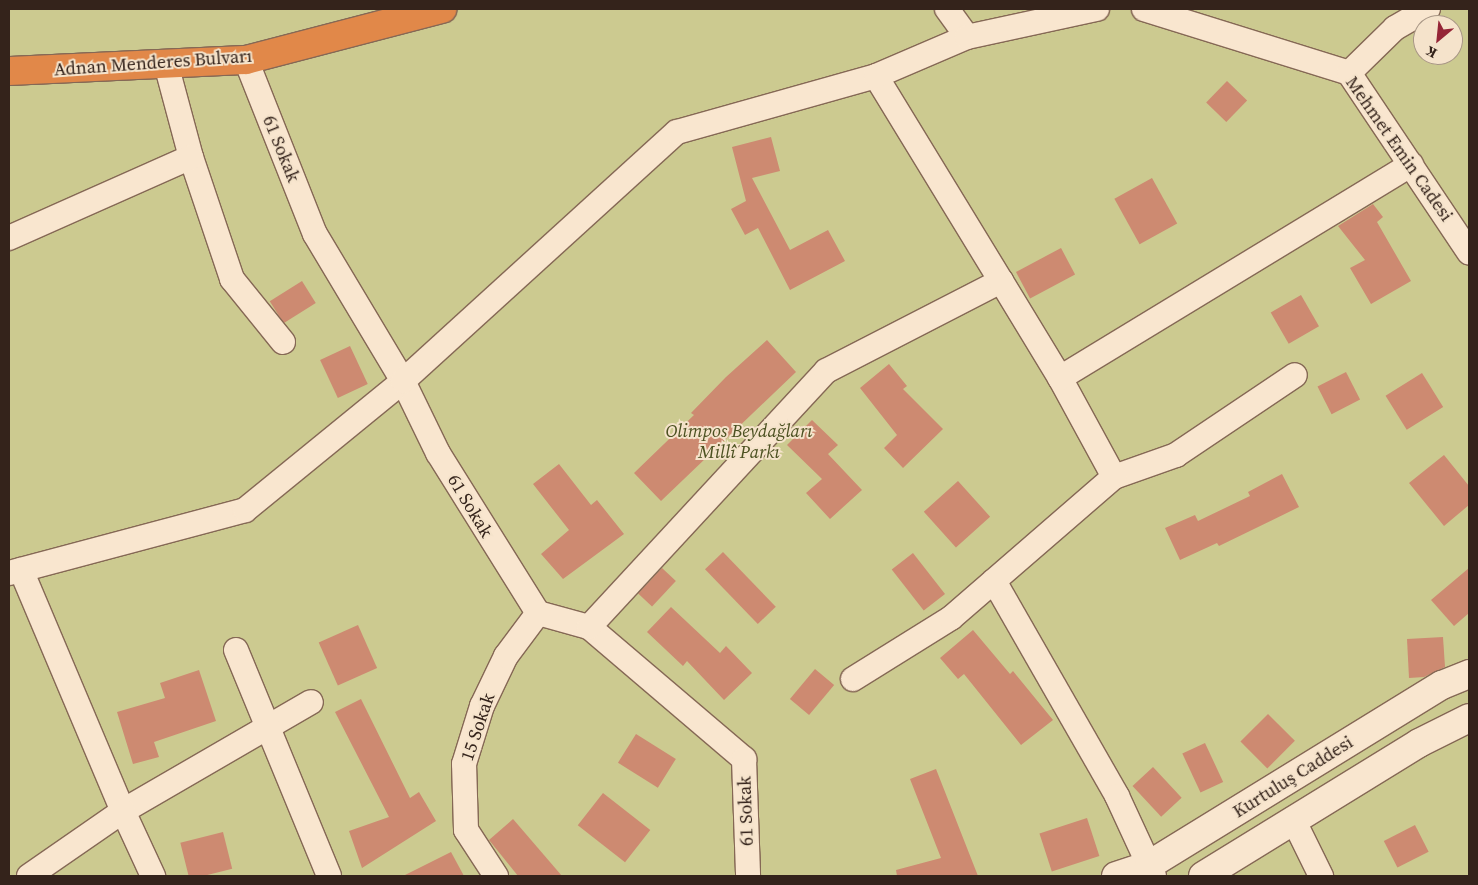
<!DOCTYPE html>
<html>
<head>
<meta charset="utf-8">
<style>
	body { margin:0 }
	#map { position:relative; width:1478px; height:885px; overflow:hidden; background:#eed8bc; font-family:"Source Serif 4",serif }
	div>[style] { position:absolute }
	.green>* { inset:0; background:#ccca90 }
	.building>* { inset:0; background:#cd8a71; transform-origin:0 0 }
	.roads { filter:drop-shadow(1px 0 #856855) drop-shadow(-1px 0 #856855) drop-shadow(0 1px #856855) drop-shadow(0 -1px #856855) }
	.street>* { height:24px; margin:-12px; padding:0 12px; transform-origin:12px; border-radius:12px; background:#f9e6cf }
	.secondary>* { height:28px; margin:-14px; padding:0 14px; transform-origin:14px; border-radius:14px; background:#f9e6cf }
	.highway>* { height:28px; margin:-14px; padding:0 14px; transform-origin:14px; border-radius:14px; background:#e18849 }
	span { translate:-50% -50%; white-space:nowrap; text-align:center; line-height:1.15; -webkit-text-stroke:4px #f5e3cb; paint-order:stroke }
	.street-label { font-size:18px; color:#34231b }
	.park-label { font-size:18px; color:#4c5121; font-style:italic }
	.frame { position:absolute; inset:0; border:10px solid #34231b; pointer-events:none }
	.north { position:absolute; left:1413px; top:15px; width:50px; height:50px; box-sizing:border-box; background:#f5e3cb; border:1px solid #a89685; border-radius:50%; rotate:208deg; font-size:14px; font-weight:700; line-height:20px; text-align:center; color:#34231b }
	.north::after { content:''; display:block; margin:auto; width:18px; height:22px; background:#952536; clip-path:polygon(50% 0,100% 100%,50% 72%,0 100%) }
</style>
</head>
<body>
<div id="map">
	<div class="green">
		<i style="clip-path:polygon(evenodd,9px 9px,1469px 9px,1469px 876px,9px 876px,9px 9px,1423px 25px,1453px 25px,1453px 55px,1423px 55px,1423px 25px)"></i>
	</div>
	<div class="building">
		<i style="left:1227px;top:81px;width:28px;height:30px;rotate:44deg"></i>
		<i style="clip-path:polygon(771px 137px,780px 171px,752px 178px,790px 250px,828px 230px,845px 261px,790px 290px,758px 228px,745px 235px,731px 209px,746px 201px,732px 147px)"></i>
		<i style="left:1152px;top:178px;width:52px;height:43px;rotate:61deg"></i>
		<i style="clip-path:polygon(1373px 204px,1383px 217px,1377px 222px,1411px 281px,1371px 304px,1350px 268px,1365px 260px,1338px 226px)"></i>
		<i style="left:1061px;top:248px;width:30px;height:51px;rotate:62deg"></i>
		<i style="left:302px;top:281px;width:26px;height:38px;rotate:58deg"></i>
		<i style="left:1301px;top:295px;width:36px;height:35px;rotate:60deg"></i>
		<i style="clip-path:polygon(767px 340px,796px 372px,661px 501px,634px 473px,694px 415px,691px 413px,726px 377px)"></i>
		<i style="left:350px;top:346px;width:42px;height:33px;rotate:65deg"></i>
		<i style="clip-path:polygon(889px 364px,907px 386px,903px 389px,943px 429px,903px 468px,884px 448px,897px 435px,860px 388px)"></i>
		<i style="left:1346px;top:372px;width:31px;height:32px;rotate:63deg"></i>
		<i style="left:1422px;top:373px;width:40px;height:43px;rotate:58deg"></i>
		<i style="clip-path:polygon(812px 420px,838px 445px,828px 454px,862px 490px,830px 519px,806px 493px,822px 479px,787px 445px)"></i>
		<i style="clip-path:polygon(1444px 455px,1469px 486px,1469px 505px,1444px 526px,1409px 483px)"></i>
		<i style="clip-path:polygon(559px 464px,591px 505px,597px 500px,624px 534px,563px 579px,541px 554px,569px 530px,533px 484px)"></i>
		<i style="clip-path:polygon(1282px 474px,1299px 507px,1219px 546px,1217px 543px,1180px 560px,1165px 528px,1195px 515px,1198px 521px,1250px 496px,1248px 492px)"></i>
		<i style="left:958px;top:481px;width:48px;height:46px;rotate:48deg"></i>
		<i style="left:723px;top:552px;width:76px;height:25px;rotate:46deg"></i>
		<i style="left:913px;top:553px;width:52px;height:27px;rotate:52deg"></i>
		<i style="left:662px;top:568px;width:19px;height:35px;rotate:43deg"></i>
		<i style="clip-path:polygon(1469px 568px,1469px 613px,1454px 626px,1431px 600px)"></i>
		<i style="clip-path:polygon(671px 607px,720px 653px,726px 646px,752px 673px,724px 700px,687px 661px,683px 666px,647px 632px)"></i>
		<i style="left:358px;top:625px;width:47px;height:43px;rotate:66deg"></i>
		<i style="clip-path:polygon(973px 630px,1010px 674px,1013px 671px,1053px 720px,1021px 745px,964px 674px,958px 679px,940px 658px)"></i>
		<i style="clip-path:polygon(1443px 637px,1445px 667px,1424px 677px,1409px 678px,1407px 639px)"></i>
		<i style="left:815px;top:669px;width:25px;height:39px;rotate:40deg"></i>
		<i style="clip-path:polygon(199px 670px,216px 721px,154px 742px,159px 757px,133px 764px,117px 712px,165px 698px,160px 683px)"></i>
		<i style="clip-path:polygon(361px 699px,410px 798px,419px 792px,436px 821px,362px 868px,349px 831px,389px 817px,335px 712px)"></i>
		<i style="left:1268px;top:714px;width:38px;height:39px;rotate:45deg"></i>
		<i style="left:636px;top:734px;width:47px;height:34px;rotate:32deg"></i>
		<i style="left:1205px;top:743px;width:43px;height:25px;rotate:65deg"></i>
		<i style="left:1153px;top:767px;width:42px;height:28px;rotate:47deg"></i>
		<i style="clip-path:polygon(936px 769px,978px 876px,897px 876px,896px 870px,941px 858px,910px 779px)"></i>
		<i style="left:603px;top:793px;width:60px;height:41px;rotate:38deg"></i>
		<i style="left:1087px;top:818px;width:40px;height:50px;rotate:72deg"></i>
		<i style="clip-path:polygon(513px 819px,562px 876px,518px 876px,489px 840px)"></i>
		<i style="left:1415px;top:825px;width:30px;height:35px;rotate:63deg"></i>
		<i style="left:223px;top:832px;width:38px;height:44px;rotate:76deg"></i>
		<i style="clip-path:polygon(451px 852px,464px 876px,403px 876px)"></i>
	</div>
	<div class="roads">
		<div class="street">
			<i style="left:947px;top:9px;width:34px;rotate:54deg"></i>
			<i style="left:1144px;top:9px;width:215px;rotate:17.3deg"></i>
			<i style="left:1349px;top:73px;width:216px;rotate:56.2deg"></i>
			<i style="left:246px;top:60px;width:187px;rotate:68.4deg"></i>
			<i style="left:315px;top:234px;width:171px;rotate:59.1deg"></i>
			<i style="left:403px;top:381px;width:80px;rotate:64.1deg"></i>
			<i style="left:438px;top:453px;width:189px;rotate:58deg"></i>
			<i style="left:538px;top:613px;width:53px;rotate:15.4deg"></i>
			<i style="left:589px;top:627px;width:204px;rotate:40.4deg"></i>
			<i style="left:744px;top:759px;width:117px;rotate:88deg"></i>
			<i style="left:166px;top:64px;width:96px;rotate:75deg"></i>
			<i style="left:191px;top:157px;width:129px;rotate:71.4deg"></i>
			<i style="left:232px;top:279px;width:81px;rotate:51deg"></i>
			<i style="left:1349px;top:73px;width:64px;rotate:-44.4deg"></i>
			<i style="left:1395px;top:28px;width:38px;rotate:-30deg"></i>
			<i style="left:9px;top:238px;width:199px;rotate:-24deg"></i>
			<i style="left:1060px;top:378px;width:411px;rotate:-31.3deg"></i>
			<i style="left:1114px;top:477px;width:66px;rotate:-19.5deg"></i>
			<i style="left:1176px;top:455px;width:143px;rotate:-33.9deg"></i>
			<i style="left:21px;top:570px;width:262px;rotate:67.1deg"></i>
			<i style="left:123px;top:811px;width:217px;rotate:-30.1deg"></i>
			<i style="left:9px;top:573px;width:244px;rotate:-14.9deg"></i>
			<i style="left:245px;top:510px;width:204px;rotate:-39.2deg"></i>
			<i style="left:403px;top:381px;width:370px;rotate:-42.3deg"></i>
			<i style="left:677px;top:132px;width:207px;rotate:-15.7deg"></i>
			<i style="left:994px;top:581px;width:248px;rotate:60.2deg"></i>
			<i style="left:1117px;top:796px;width:88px;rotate:65.2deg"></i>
			<i style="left:589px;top:627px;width:349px;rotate:-47.2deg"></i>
			<i style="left:826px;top:371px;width:197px;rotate:-27.2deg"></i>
			<i style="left:1001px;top:281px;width:240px;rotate:-121.4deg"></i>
			<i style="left:876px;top:76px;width:99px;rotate:-23.2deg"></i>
			<i style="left:967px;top:37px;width:133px;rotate:-12.2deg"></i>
			<i style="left:236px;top:650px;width:244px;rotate:67.6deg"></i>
			<i style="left:853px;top:679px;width:115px;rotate:-31.9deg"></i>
			<i style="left:951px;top:618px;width:216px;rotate:-40.9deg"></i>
			<i style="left:1114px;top:477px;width:113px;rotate:-118.6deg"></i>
			<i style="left:1060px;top:378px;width:114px;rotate:-121.3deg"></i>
			<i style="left:1293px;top:819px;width:64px;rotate:63.8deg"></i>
			<i style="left:29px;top:876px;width:114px;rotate:-34.7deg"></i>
			<i style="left:123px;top:811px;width:72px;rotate:65.2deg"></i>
			<i style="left:496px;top:876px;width:55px;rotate:-123.1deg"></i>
			<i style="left:466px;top:830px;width:66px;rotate:-91.7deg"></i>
			<i style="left:464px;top:764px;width:61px;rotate:-72.8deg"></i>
			<i style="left:482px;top:706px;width:55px;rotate:-64.4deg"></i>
			<i style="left:506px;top:656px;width:54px;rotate:-53.3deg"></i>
		</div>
		<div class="secondary">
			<i style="left:1116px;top:876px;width:35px;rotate:-18deg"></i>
			<i style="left:1149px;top:865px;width:344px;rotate:-31.6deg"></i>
			<i style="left:1442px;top:685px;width:29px;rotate:-22deg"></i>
			<i style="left:1203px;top:876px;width:254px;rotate:-31.6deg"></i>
			<i style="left:1419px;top:743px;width:56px;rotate:-26.6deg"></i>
		</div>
		<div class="highway">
			<i style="left:9px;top:71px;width:237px;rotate:-2.7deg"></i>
			<i style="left:246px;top:60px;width:203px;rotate:-14.6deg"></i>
		</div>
	</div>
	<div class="street-label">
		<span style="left:153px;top:63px;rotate:-4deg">Adnan Menderes Bulvarı</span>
		<span style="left:281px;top:149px;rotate:68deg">61 Sokak</span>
		<span style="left:1399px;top:149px;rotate:55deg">Mehmet Emin Cadesi</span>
		<span style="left:470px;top:506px;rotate:59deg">61 Sokak</span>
		<span style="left:478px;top:727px;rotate:-71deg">15 Sokak</span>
		<span style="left:1293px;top:777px;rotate:-32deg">Kurtuluş Caddesi</span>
		<span style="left:746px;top:811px;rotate:-92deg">61 Sokak</span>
	</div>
	<div class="park-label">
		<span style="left:739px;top:442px">Olimpos Beydağları<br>Millî Parkı</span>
	</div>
	<div class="frame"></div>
	<div class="north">K</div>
</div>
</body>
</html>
